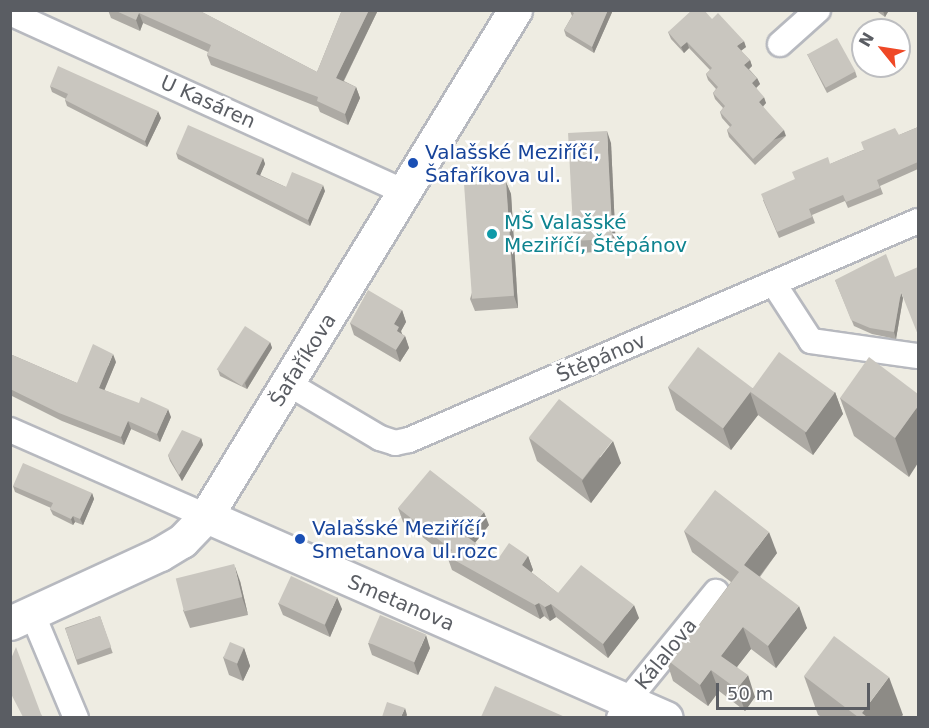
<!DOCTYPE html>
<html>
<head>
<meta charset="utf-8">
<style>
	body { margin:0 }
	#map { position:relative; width:929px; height:728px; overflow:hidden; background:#eeece2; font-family:"DejaVu Sans",sans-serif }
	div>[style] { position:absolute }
	.roads { filter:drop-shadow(2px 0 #b7b9bf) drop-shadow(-2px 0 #b7b9bf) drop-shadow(0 2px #b7b9bf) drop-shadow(0 -2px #b7b9bf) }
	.street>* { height:24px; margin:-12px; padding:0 12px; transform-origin:12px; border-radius:12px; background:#fff }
	.secondary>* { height:33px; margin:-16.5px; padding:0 16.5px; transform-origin:16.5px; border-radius:16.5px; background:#fff }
	.wall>* { inset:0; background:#adaaa4; transform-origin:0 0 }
	.shaded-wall>* { inset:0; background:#8d8b86; transform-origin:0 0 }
	.building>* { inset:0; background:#c9c6bf; transform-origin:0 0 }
	.dots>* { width:16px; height:16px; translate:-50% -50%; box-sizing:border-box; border:3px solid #fff; border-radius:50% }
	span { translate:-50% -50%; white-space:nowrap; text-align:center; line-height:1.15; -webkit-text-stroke:5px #fff; paint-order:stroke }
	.street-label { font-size:20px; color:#5a5d63 }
	.transit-label { font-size:20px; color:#164399 }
	.left { translate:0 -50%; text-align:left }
	.culture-label { font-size:20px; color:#0d838f }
	.frame { position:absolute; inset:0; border:12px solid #5a5d63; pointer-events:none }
	.north { position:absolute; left:851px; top:18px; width:60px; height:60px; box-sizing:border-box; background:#fff; border:2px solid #bdbec1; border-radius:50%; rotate:300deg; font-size:16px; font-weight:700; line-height:24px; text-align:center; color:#5a5d63 }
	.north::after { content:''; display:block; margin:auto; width:21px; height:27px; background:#ef4826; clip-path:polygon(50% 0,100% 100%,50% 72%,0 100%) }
	.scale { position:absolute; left:716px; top:683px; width:154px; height:27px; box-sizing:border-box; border:3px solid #5a5d63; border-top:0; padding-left:8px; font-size:18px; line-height:21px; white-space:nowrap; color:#5a5d63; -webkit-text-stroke:4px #fff; paint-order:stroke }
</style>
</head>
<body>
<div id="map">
	<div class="roads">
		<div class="street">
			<i style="left:10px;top:13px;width:434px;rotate:24.4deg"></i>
			<i style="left:780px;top:44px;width:51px;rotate:-41.8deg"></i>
			<i style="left:774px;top:284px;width:68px;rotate:57deg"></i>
			<i style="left:811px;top:341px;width:108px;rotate:8deg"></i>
			<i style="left:289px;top:384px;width:106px;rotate:30.7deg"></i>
			<i style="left:380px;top:438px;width:16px;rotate:18deg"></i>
			<i style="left:395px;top:443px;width:14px;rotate:-12deg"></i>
			<i style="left:409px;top:440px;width:554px;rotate:-23.28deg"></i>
			<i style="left:10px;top:430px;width:214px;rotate:23.7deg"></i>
			<i style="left:32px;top:613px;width:114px;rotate:67.3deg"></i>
			<i style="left:619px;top:718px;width:19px;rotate:-65deg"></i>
			<i style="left:627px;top:701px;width:141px;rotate:-50.8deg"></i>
		</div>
		<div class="secondary">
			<i style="left:206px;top:516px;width:502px;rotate:23.71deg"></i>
			<i style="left:10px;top:623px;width:165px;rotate:-24.7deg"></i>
			<i style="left:160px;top:554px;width:26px;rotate:-31deg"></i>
			<i style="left:182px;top:541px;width:35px;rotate:-46deg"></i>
			<i style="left:206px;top:516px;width:593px;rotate:-58.59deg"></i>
		</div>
	</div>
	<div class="wall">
		<i style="clip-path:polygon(108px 10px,198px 10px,317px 72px,342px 10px,378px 10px,344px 81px,356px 87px,360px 98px,348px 125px,320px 112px,318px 107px,211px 65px,207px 55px,208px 52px,143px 23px,140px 31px,111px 18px)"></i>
		<i style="clip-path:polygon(613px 10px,594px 53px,566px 36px,564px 30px,572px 16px,570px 11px)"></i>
		<i style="clip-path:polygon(875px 10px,889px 10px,885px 17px)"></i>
		<i style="clip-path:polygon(712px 19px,746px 47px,741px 51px,750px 60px,752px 66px,749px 69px,757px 78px,760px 84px,756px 88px,766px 103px,763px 107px,786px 136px,755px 165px,729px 137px,727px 130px,730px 127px,722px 118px,720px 112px,723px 108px,715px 99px,713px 93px,716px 89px,708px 80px,706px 74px,710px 70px,689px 48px,684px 53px,671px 39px,668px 32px)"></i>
		<i style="clip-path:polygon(807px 54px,855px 71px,857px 77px,827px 93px)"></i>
		<i style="clip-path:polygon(50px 86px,161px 118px,147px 147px,67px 106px,65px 100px,66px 99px,52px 92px)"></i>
		<i style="clip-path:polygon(918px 127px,918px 169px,880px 186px,883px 194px,848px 208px,845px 201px,812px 215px,815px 223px,779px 238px,763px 200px,830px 164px)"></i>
		<i style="clip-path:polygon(611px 143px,616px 251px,578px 253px,573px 241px)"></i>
		<i style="clip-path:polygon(176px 153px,263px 158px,265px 164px,260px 175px,286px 187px,325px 191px,310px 226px,178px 159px)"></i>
		<i style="clip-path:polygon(506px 182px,511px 194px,518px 308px,475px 311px,470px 299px)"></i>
		<i style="clip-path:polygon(835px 280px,903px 298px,896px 339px,872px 334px,854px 326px)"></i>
		<i style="clip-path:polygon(402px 310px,406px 322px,401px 331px,402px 334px,405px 336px,409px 348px,400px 362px,354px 335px,350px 323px)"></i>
		<i style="clip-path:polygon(270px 342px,272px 348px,247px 389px,220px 376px,218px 370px)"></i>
		<i style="clip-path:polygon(10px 354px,77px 383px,116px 362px,104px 390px,171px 417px,160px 442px,131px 429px,124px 445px,62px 421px,10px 395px)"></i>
		<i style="clip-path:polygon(668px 387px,753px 388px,835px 392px,843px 414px,813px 455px,758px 415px,731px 450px,676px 410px)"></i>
		<i style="clip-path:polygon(918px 394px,909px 477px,854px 436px,840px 398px)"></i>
		<i style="clip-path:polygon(201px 438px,203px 445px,182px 481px,170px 461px,168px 455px)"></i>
		<i style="clip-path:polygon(529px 438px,621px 463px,591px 503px,537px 461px)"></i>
		<i style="clip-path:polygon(13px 486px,92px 493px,94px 499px,83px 525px,75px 522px,73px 525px,53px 515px,50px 509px,51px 508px,15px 492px)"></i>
		<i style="clip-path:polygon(398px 508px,489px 525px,475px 543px,493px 556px,498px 559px,528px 556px,533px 570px,531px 572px,558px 593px,639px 618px,608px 658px,556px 617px,550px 621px,544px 616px,540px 619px,452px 570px,447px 556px,403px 522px)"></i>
		<i style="clip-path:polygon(684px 531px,777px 553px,760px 577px,807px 628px,776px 668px,751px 649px,737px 667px,755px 697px,745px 711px,719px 691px,708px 706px,673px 681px,666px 659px,696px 629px,731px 582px,692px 552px)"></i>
		<i style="clip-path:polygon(240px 581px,248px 615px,190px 628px,183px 610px)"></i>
		<i style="clip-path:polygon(278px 603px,342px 609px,330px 637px,283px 615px)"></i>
		<i style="left:100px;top:616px;width:39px;height:37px;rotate:71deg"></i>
		<i style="clip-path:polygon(368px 643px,430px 648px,418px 675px,372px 655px)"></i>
		<i style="clip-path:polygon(244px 648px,250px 666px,243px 681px,229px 675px,223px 657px)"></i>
		<i style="clip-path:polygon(804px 676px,903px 715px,900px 717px,822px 717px,818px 715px)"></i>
	</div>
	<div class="shaded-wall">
		<i style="clip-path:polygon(369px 10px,378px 10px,340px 88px,336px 78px)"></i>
		<i style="clip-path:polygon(608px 10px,613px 10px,594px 53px,592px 47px)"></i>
		<i style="clip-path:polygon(883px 10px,889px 10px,885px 17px,883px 11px)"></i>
		<i style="clip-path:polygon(139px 13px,143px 23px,140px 31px,136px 20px)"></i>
		<i style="clip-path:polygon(744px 41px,746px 47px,739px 52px,737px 46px)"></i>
		<i style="clip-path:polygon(687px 42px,689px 48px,684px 53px,681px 47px)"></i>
		<i style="clip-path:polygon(750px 60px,752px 66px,747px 71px,744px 65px)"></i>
		<i style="clip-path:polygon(757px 78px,760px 84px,754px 90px,752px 83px)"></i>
		<i style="clip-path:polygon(356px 87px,360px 98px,348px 125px,345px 114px)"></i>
		<i style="clip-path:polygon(764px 97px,766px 103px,761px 108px,759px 102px)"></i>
		<i style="clip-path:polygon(158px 111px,161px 118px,147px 147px,145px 141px)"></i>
		<i style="left:784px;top:130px;width:6px;height:42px;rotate:72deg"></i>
		<i style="clip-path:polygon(607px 131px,611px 143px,616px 251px,612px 239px)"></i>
		<i style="clip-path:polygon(263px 158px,265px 164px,258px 180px,256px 174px)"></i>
		<i style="clip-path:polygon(506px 182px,511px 194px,518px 308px,514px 296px)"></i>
		<i style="clip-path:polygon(323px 185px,325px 191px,310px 226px,308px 220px)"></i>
		<i style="clip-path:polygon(901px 292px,903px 298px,896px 339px,894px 332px)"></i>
		<i style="clip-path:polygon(402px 310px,406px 322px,401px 331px,403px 338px,405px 336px,409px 348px,400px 362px,396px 350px,394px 324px)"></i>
		<i style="clip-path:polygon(270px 342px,272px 348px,247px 389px,245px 383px)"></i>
		<i style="clip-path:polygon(113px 354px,116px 362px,102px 396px,99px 388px)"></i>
		<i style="clip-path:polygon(750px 392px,758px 415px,731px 450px,723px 428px)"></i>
		<i style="clip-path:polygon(835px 392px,843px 414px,813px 455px,805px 433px)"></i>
		<i style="clip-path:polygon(918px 406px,918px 463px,909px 477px,895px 438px)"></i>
		<i style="clip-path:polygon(168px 409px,171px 417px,160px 442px,157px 434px)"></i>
		<i style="clip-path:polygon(128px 421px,131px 429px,124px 445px,121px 437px)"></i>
		<i style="clip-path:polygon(201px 438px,203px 445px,182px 481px,179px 475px)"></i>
		<i style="clip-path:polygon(613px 441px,621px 463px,591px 503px,582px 481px)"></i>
		<i style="clip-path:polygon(92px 493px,94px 499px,83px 525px,80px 519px)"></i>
		<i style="clip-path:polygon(484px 512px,489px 525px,470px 549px,465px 535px)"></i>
		<i style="clip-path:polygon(73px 516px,75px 522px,73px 525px,71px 519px)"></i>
		<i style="clip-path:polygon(769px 532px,777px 553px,752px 586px,744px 565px)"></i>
		<i style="clip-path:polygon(528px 556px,533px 570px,527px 579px,522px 565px)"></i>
		<i style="clip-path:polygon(234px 564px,240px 581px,248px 615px,242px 597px)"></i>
		<i style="clip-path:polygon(337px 597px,342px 609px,330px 637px,325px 625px)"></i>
		<i style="clip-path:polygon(539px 603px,544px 616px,540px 619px,535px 605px)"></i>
		<i style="clip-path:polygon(551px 604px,556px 617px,550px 621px,545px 607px)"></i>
		<i style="clip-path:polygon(634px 605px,639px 618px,608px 658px,603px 644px)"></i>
		<i style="clip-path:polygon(799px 606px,807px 628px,776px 668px,768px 646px)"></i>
		<i style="clip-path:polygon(743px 627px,751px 649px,729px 677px,721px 656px)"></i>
		<i style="clip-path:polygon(426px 635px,430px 648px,418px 675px,414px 663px)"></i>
		<i style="clip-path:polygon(244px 648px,250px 666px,243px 681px,237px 664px)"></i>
		<i style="clip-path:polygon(711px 670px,719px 691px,708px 706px,700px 685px)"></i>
		<i style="clip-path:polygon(748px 675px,755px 697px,745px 711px,737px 689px)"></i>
		<i style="clip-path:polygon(889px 677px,903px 715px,900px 717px,863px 717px,862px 713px)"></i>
		<i style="clip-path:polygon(405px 708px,407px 715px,406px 717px,401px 717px)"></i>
	</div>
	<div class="building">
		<i style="clip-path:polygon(114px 10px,198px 10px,206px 14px,317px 72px,342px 10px,369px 10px,336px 78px,356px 87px,345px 114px,317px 101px,318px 97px,207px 55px,211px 45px,139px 13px,136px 20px)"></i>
		<i style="clip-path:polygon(570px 10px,608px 10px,592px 47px,564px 30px,574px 13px)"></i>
		<i style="clip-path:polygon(692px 10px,704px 10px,712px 19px,718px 13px,744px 41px,737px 46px,750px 60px,744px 65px,757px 78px,752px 83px,764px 97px,759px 102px,784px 130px,753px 159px,727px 130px,732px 125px,720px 112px,725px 106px,713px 93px,718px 87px,706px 74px,712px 68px,687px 42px,681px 47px,668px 32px)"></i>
		<i style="left:837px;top:38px;width:38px;height:34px;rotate:61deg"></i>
		<i style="clip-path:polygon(58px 66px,158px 111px,145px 141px,65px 100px,68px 94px,50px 86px)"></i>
		<i style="clip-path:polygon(188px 125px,263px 158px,256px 174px,286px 187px,292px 172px,323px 185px,308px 220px,176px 153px)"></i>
		<i style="clip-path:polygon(918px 127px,918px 162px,877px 180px,880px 188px,846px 202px,843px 195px,809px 209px,812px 217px,777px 232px,761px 194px,795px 179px,792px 172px,828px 157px,830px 164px,846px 157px,864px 150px,861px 142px,895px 128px,899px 135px)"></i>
		<i style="left:607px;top:131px;width:108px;height:39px;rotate:87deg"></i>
		<i style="left:506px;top:182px;width:114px;height:42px;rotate:86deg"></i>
		<i style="clip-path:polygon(886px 254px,895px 277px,918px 267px,918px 335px,901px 292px,894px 332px,870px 328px,851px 320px,835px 280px)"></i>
		<i style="clip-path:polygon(368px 290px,402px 310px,394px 324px,399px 327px,397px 331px,405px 336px,396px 350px,350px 323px)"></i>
		<i style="left:245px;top:326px;width:30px;height:52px;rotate:33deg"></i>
		<i style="clip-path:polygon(93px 344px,113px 354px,99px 388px,139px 403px,141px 397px,168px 409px,157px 434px,128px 421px,121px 437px,59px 413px,10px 389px,10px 354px,77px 383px)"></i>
		<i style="left:698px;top:347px;width:69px;height:50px;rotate:37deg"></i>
		<i style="left:779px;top:352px;width:69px;height:49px;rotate:36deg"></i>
		<i style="clip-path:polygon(869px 357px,918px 394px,918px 406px,895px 438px,840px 398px)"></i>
		<i style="left:559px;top:399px;width:68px;height:49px;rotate:38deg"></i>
		<i style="clip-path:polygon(182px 430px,201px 438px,179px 475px,168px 455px)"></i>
		<i style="clip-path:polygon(23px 463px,92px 493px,80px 519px,73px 516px,71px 519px,50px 509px,53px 503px,13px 486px)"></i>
		<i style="clip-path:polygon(430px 470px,484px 512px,465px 535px,493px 556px,498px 559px,509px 543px,528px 556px,522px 565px,558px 593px,581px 565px,634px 605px,603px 644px,551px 604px,545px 607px,539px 603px,535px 605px,447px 556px,452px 550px,398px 508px)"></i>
		<i style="clip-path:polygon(715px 490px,769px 532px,744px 565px,799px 606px,768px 646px,743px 627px,721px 656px,748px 675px,737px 689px,711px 670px,700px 685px,666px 659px,691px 625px,696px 629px,739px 572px,684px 531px)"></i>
		<i style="left:234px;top:564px;width:34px;height:60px;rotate:76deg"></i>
		<i style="left:291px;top:576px;width:51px;height:30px;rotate:25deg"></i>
		<i style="left:380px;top:615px;width:50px;height:30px;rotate:23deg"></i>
		<i style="left:100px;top:616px;width:33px;height:37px;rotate:70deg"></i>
		<i style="clip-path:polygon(834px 636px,889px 677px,862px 713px,867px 717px,858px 717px,804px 676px)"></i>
		<i style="left:230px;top:642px;width:15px;height:17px;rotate:23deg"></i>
		<i style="clip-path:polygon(16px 647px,41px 714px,43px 717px,23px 717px,10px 692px,10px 661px)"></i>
		<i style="clip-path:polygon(495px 686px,565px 717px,481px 717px)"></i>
		<i style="clip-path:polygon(387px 702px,405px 708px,401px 717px,382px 717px)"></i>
	</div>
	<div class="dots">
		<i style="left:413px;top:163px;background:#1a4fb4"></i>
		<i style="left:492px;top:234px;background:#0f9aa8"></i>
		<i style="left:300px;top:539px;background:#1a4fb4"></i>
	</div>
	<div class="street-label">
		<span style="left:208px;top:102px;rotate:24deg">U Kasáren</span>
		<span style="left:601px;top:358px;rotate:-23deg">Štěpánov</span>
		<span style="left:303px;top:360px;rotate:-58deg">Šafaříkova</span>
		<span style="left:401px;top:603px;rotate:23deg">Smetanova</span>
		<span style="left:666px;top:654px;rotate:-51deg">Kálalova</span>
	</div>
	<div class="transit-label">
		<span class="left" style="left:425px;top:164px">Valašské Meziříčí,<br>Šafaříkova ul.</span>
		<span class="left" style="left:312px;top:540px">Valašské Meziříčí,<br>Smetanova ul.rozc</span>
	</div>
	<div class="culture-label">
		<span class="left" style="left:504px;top:234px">MŠ Valašské<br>Meziříčí, Štěpánov</span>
	</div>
	<div class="frame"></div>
	<div class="north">N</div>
	<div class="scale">50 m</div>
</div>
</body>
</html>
